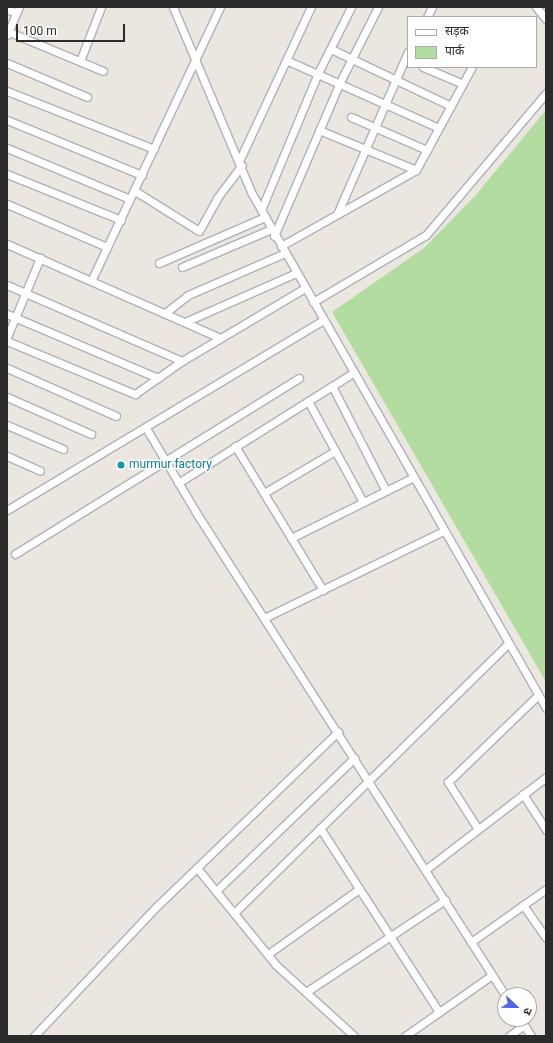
<!DOCTYPE html>
<html>
<head>
<meta charset="utf-8">
<style>
	body { margin:0 }
	#map { position:relative; width:553px; height:1043px; overflow:hidden; background:#ebe6df; font-family:Roboto,"Noto Sans Devanagari",sans-serif }
	div>[style] { position:absolute }
	.green>* { inset:0; background:#b3dda0 }
	.roads { filter:drop-shadow(1px 0 #afb0ba) drop-shadow(-1px 0 #afb0ba) drop-shadow(0 1px #afb0ba) drop-shadow(0 -1px #afb0ba) }
	.minor>* { height:7px; margin:-3.5px; padding:0 3.5px; transform-origin:3.5px; border-radius:3.5px; background:#fff }
	.dots>* { width:11px; height:11px; translate:-50% -50%; box-sizing:border-box; border:2px solid #fff; border-radius:50% }
	span { translate:-50% -50%; white-space:nowrap; text-align:center; line-height:1.15; -webkit-text-stroke:3px #fff; paint-order:stroke }
	.culture-label { font-size:12px; color:#0d838f }
	.left { translate:0 -50%; text-align:left }
	.frame { position:absolute; inset:0; border:8px solid #2b2b2b; pointer-events:none }
	.legend { position:absolute; left:407px; top:16px; width:130px; height:52px; box-sizing:border-box; background:#fff; border:1px solid #aaa; margin:0; padding:5px 7px; list-style:none; font-size:12px; color:#2b2b2b }
	.legend li { display:flex; align-items:center; gap:8px; height:20px }
	.legend b { width:20px; border:1px solid #aaa }
	.north { position:absolute; left:497px; top:987px; width:40px; height:40px; box-sizing:border-box; background:#fff; border:1px solid #aaa; border-radius:50%; rotate:112deg; font-size:11px; font-weight:700; line-height:16px; text-align:center; color:#2b2b2b }
	.north::after { content:''; display:block; margin:auto; width:14px; height:18px; background:#4e66e9; clip-path:polygon(50% 0,100% 100%,50% 72%,0 100%) }
	.scale { position:absolute; left:16px; top:24px; width:109px; height:18px; box-sizing:border-box; border:2px solid #2b2b2b; border-top:0; padding-left:5px; font-size:12px; line-height:14px; white-space:nowrap; color:#2b2b2b; -webkit-text-stroke:3px #fff; paint-order:stroke }
</style>
</head>
<body>
<div id="map">
	<div class="green">
		<i style="clip-path:polygon(546px 110px,546px 682px,332px 312px,424px 248px,475px 196px)"></i>
	</div>
	<div class="roads">
		<div class="minor">
			<i style="left:173px;top:7px;width:201px;rotate:67.1deg"></i>
			<i style="left:251px;top:192px;width:594px;rotate:60.24deg"></i>
			<i style="left:536px;top:7px;width:16px;rotate:50deg"></i>
			<i style="left:7px;top:9px;width:10px;rotate:24deg"></i>
			<i style="left:427px;top:17px;width:11px;rotate:-63deg"></i>
			<i style="left:7px;top:31px;width:104px;rotate:22.6deg"></i>
			<i style="left:7px;top:35px;width:30px;rotate:-67deg"></i>
			<i style="left:331px;top:49px;width:133px;rotate:25.4deg"></i>
			<i style="left:286px;top:60px;width:167px;rotate:24deg"></i>
			<i style="left:80px;top:61px;width:58px;rotate:-68.7deg"></i>
			<i style="left:7px;top:63px;width:87px;rotate:23deg"></i>
			<i style="left:423px;top:67px;width:43px;rotate:23deg"></i>
			<i style="left:7px;top:91px;width:158px;rotate:21.5deg"></i>
			<i style="left:351px;top:117px;width:83px;rotate:23.5deg"></i>
			<i style="left:7px;top:120px;width:146px;rotate:22.2deg"></i>
			<i style="left:319px;top:130px;width:105px;rotate:22.4deg"></i>
			<i style="left:7px;top:148px;width:133px;rotate:22.5deg"></i>
			<i style="left:240px;top:159px;width:168px;rotate:-65deg"></i>
			<i style="left:7px;top:174px;width:123px;rotate:22deg"></i>
			<i style="left:135px;top:191px;width:75px;rotate:32deg"></i>
			<i style="left:199px;top:231px;width:38px;rotate:-61deg"></i>
			<i style="left:217px;top:198px;width:41px;rotate:-52.9deg"></i>
			<i style="left:7px;top:204px;width:109px;rotate:23.3deg"></i>
			<i style="left:261px;top:210px;width:148px;rotate:-67.4deg"></i>
			<i style="left:318px;top:73px;width:74px;rotate:-63.4deg"></i>
			<i style="left:338px;top:212px;width:175px;rotate:-66.4deg"></i>
			<i style="left:274px;top:236px;width:168px;rotate:-66.8deg"></i>
			<i style="left:340px;top:82px;width:84px;rotate:-63.1deg"></i>
			<i style="left:7px;top:244px;width:233px;rotate:23.8deg"></i>
			<i style="left:281px;top:246px;width:155px;rotate:-29.4deg"></i>
			<i style="left:416px;top:170px;width:117px;rotate:-61.5deg"></i>
			<i style="left:159px;top:263px;width:116px;rotate:-23.5deg"></i>
			<i style="left:182px;top:267px;width:97px;rotate:-23.1deg"></i>
			<i style="left:92px;top:279px;width:301px;rotate:-64.8deg"></i>
			<i style="left:7px;top:285px;width:191px;rotate:23.5deg"></i>
			<i style="left:313px;top:302px;width:131px;rotate:-30.7deg"></i>
			<i style="left:426px;top:235px;width:186px;rotate:-49.8deg"></i>
			<i style="left:165px;top:313px;width:29px;rotate:-38deg"></i>
			<i style="left:188px;top:295px;width:106px;rotate:-23.4deg"></i>
			<i style="left:7px;top:314px;width:164px;rotate:23deg"></i>
			<i style="left:185px;top:322px;width:121px;rotate:-23.8deg"></i>
			<i style="left:7px;top:337px;width:86px;rotate:-67.3deg"></i>
			<i style="left:7px;top:341px;width:139px;rotate:22.5deg"></i>
			<i style="left:135px;top:394px;width:57px;rotate:-35.1deg"></i>
			<i style="left:182px;top:361px;width:143px;rotate:-30.7deg"></i>
			<i style="left:7px;top:368px;width:119px;rotate:23.8deg"></i>
			<i style="left:332px;top:386px;width:118px;rotate:62.8deg"></i>
			<i style="left:7px;top:397px;width:92px;rotate:23.8deg"></i>
			<i style="left:308px;top:401px;width:115px;rotate:61.4deg"></i>
			<i style="left:7px;top:425px;width:61px;rotate:23.2deg"></i>
			<i style="left:146px;top:428px;width:100px;rotate:59.3deg"></i>
			<i style="left:197px;top:514px;width:571px;rotate:57.37deg"></i>
			<i style="left:235px;top:446px;width:169px;rotate:58.6deg"></i>
			<i style="left:7px;top:456px;width:36px;rotate:24deg"></i>
			<i style="left:178px;top:483px;width:207px;rotate:-32.2deg"></i>
			<i style="left:264px;top:493px;width:82px;rotate:-30.6deg"></i>
			<i style="left:7px;top:510px;width:369px;rotate:-31deg"></i>
			<i style="left:291px;top:538px;width:135px;rotate:-26.4deg"></i>
			<i style="left:15px;top:554px;width:334px;rotate:-31.8deg"></i>
			<i style="left:264px;top:618px;width:199px;rotate:-25.9deg"></i>
			<i style="left:523px;top:794px;width:43px;rotate:57.4deg"></i>
			<i style="left:320px;top:828px;width:219px;rotate:57.1deg"></i>
			<i style="left:478px;top:829px;width:56px;rotate:-122.6deg"></i>
			<i style="left:448px;top:782px;width:125px;rotate:-44deg"></i>
			<i style="left:197px;top:868px;width:125px;rotate:50.8deg"></i>
			<i style="left:276px;top:965px;width:105px;rotate:42.3deg"></i>
			<i style="left:425px;top:870px;width:153px;rotate:-37.5deg"></i>
			<i style="left:216px;top:891px;width:192px;rotate:-43.9deg"></i>
			<i style="left:523px;top:905px;width:40px;rotate:55.1deg"></i>
			<i style="left:234px;top:913px;width:383px;rotate:-44.5deg"></i>
			<i style="left:471px;top:942px;width:92px;rotate:-35.2deg"></i>
			<i style="left:268px;top:954px;width:112px;rotate:-35.5deg"></i>
			<i style="left:306px;top:992px;width:167px;rotate:-33.5deg"></i>
			<i style="left:520px;top:1019px;width:20px;rotate:57deg"></i>
			<i style="left:34px;top:1036px;width:180px;rotate:-46.6deg"></i>
			<i style="left:158px;top:905px;width:250px;rotate:-43.9deg"></i>
			<i style="left:405px;top:1036px;width:106px;rotate:-35deg"></i>
			<i style="left:509px;top:1036px;width:19px;rotate:-36deg"></i>
		</div>
	</div>
	<div class="dots">
		<i style="left:121px;top:465px;background:#0f9aa8"></i>
	</div>
	<div class="culture-label">
		<span class="left" style="left:129px;top:465px">murmur factory</span>
	</div>
	<div class="frame"></div>
	<ul class="legend">
	<li><b style="height:5px;background:#fff"></b>सड़क</li>
	<li><b style="height:11px;background:#b3dda0"></b>पार्क</li>
	</ul>
	<div class="north">उ</div>
	<div class="scale">100 m</div>
</div>
</body>
</html>
